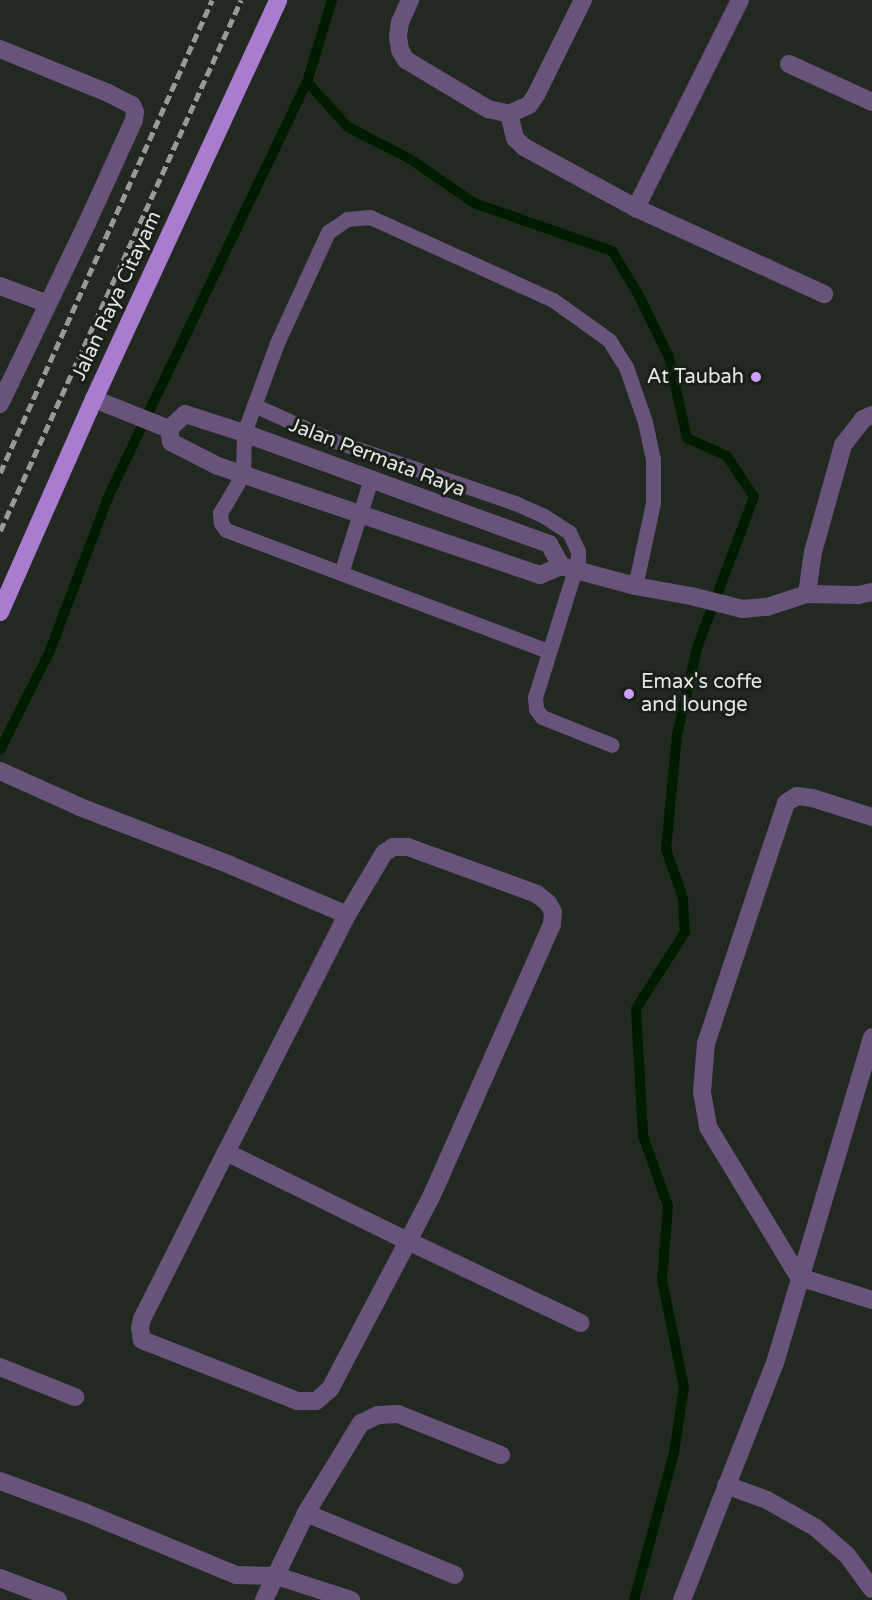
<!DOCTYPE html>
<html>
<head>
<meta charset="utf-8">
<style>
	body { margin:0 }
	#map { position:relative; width:872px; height:1600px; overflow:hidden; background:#222921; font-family:"Varela Round",sans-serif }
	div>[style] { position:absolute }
	.stream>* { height:10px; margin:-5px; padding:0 5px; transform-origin:5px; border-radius:5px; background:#001c00 }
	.lane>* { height:15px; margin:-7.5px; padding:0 7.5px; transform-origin:7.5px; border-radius:7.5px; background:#68537b }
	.street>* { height:18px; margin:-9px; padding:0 9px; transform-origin:9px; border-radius:9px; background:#68537b }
	.primary>* { height:18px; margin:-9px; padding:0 9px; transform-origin:9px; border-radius:9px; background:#a97cd0 }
	.rail>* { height:4.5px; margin-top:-2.25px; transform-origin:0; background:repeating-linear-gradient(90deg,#959b95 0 9px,transparent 0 13.5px) }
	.dots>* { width:16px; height:16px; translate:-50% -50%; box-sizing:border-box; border:3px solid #182018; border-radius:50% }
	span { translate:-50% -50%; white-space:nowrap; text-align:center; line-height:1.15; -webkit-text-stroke:6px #182018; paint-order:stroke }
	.street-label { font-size:20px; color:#e3e8e3 }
	.poi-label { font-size:20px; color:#e3e8e3 }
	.right { translate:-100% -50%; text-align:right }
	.left { translate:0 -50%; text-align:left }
</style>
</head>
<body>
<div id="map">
	<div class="stream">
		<i style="left:307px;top:82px;width:61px;rotate:47.7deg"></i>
		<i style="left:348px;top:127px;width:70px;rotate:27.3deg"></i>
		<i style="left:410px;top:159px;width:78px;rotate:34.5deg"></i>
		<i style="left:474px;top:203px;width:146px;rotate:19.2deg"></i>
		<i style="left:612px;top:251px;width:50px;rotate:58.8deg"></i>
		<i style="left:638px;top:294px;width:70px;rotate:63.8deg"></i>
		<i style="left:669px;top:357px;width:83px;rotate:77.5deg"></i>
		<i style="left:687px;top:438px;width:44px;rotate:24.2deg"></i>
		<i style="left:727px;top:456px;width:49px;rotate:56.6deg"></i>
		<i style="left:754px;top:497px;width:161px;rotate:110.7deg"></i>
		<i style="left:697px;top:648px;width:89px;rotate:102.9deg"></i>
		<i style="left:677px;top:735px;width:115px;rotate:95.5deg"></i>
		<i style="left:666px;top:849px;width:52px;rotate:70.9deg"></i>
		<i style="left:683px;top:898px;width:34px;rotate:87deg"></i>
		<i style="left:685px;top:932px;width:91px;rotate:122.5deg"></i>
		<i style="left:636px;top:1009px;width:127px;rotate:86.8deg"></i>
		<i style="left:643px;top:1136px;width:74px;rotate:70.3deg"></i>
		<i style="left:668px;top:1206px;width:74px;rotate:94.6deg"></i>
		<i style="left:662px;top:1280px;width:109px;rotate:78.4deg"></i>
		<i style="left:684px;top:1387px;width:67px;rotate:98.6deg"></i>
		<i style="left:674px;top:1453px;width:152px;rotate:105.2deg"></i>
		<i style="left:0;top:750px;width:109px;rotate:-63.2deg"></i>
		<i style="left:49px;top:653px;width:169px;rotate:-69.2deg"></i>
		<i style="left:109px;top:495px;width:458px;rotate:-64.4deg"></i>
		<i style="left:307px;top:82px;width:86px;rotate:-73deg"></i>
	</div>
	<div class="lane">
		<i style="left:254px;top:405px;width:82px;rotate:24.4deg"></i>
		<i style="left:329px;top:439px;width:197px;rotate:19deg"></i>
		<i style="left:515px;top:503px;width:32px;rotate:24deg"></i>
		<i style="left:544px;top:516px;width:30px;rotate:33deg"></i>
		<i style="left:569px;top:532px;width:21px;rotate:65deg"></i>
		<i style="left:578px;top:551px;width:9px;rotate:90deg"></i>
		<i style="left:578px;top:560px;width:144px;rotate:107.4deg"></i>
		<i style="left:535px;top:697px;width:12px;rotate:85deg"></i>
		<i style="left:536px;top:709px;width:10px;rotate:53deg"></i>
		<i style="left:542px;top:717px;width:75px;rotate:21.8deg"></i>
		<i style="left:341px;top:573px;width:99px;rotate:-72.3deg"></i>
		<i style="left:548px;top:651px;width:344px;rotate:-159.4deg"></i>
		<i style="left:226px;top:530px;width:9px;rotate:-126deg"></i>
		<i style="left:221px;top:523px;width:10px;rotate:-96deg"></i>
		<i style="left:220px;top:513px;width:45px;rotate:-59.5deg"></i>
		<i style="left:243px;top:474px;width:41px;rotate:-88.6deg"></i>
		<i style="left:244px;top:433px;width:96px;rotate:-69.9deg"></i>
		<i style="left:277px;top:343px;width:122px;rotate:-65.3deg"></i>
		<i style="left:328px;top:232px;width:23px;rotate:-34deg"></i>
		<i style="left:347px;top:219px;width:23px;rotate:-5deg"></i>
		<i style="left:370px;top:217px;width:201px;rotate:24.4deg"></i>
		<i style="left:553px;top:300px;width:69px;rotate:35.5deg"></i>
		<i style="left:609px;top:340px;width:32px;rotate:58deg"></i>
		<i style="left:626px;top:367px;width:58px;rotate:70.9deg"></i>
		<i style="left:645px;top:422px;width:38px;rotate:78deg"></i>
		<i style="left:653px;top:459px;width:44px;rotate:90deg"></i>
		<i style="left:653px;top:503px;width:85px;rotate:102.2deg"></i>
	</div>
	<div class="street">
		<i style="left:410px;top:0;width:24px;rotate:114deg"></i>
		<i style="left:400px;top:22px;width:15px;rotate:98deg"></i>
		<i style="left:398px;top:37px;width:13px;rotate:81deg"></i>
		<i style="left:400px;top:50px;width:12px;rotate:59deg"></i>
		<i style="left:406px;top:60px;width:96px;rotate:30.9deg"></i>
		<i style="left:488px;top:109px;width:22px;rotate:13deg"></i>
		<i style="left:509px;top:114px;width:25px;rotate:76deg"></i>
		<i style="left:515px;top:138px;width:13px;rotate:45deg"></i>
		<i style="left:524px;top:147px;width:128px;rotate:28.6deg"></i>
		<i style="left:740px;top:0;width:233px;rotate:116.6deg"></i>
		<i style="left:636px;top:208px;width:207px;rotate:24.6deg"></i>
		<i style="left:0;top:49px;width:117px;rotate:22.2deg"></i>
		<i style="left:108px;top:93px;width:27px;rotate:27deg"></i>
		<i style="left:132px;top:105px;width:8px;rotate:67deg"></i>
		<i style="left:135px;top:112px;width:8px;rotate:97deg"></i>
		<i style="left:134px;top:120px;width:111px;rotate:114.5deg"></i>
		<i style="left:88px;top:221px;width:203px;rotate:115.7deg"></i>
		<i style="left:789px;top:64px;width:91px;rotate:24.6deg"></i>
		<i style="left:509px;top:114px;width:22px;rotate:-24deg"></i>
		<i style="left:529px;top:105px;width:12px;rotate:-55deg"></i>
		<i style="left:536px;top:95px;width:106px;rotate:-63.7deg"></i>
		<i style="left:0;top:286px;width:51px;rotate:20.6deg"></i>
		<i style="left:94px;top:399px;width:81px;rotate:21.8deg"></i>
		<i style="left:169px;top:429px;width:13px;rotate:81deg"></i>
		<i style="left:171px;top:442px;width:53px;rotate:27.1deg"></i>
		<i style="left:218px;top:466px;width:340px;rotate:18.7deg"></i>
		<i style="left:540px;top:575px;width:23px;rotate:-23deg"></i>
		<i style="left:561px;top:566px;width:77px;rotate:15.1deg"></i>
		<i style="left:635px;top:586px;width:57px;rotate:10.1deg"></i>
		<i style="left:691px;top:596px;width:53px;rotate:14.3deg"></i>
		<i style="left:742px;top:609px;width:25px;rotate:-5deg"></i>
		<i style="left:767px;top:607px;width:42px;rotate:-18deg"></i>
		<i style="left:807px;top:594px;width:51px;rotate:1.1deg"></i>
		<i style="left:858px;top:595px;width:14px;rotate:-12deg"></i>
		<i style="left:169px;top:429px;width:22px;rotate:-43deg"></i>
		<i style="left:185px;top:414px;width:62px;rotate:17.9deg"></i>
		<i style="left:244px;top:433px;width:325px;rotate:20deg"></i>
		<i style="left:549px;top:544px;width:25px;rotate:61deg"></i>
		<i style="left:807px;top:594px;width:42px;rotate:-81.9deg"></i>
		<i style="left:813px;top:552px;width:111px;rotate:-74.3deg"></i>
		<i style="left:843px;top:445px;width:33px;rotate:-52deg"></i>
		<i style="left:863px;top:419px;width:10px;rotate:-24deg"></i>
		<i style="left:0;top:771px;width:88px;rotate:24.2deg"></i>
		<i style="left:80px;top:807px;width:161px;rotate:21.1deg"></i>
		<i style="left:230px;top:865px;width:127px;rotate:23.1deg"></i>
		<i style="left:872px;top:817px;width:63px;rotate:-162.4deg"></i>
		<i style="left:812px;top:798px;width:15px;rotate:-172deg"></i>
		<i style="left:797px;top:796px;width:13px;rotate:148deg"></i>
		<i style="left:786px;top:803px;width:253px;rotate:108.4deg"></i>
		<i style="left:706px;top:1043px;width:49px;rotate:94.7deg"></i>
		<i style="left:702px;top:1092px;width:36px;rotate:80deg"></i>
		<i style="left:708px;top:1127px;width:175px;rotate:58.8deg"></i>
		<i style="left:799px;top:1277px;width:77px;rotate:17.5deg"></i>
		<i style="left:226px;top:1152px;width:203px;rotate:26.1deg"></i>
		<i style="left:408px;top:1241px;width:52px;rotate:-62.4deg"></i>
		<i style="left:432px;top:1195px;width:296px;rotate:-66.1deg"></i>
		<i style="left:552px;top:924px;width:12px;rotate:-85deg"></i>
		<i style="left:553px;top:912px;width:10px;rotate:-119deg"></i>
		<i style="left:548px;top:903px;width:14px;rotate:-141deg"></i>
		<i style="left:537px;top:894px;width:137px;rotate:-160deg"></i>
		<i style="left:408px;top:847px;width:15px;rotate:180deg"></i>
		<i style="left:393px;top:847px;width:11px;rotate:146deg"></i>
		<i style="left:384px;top:853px;width:72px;rotate:120.8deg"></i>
		<i style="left:347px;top:915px;width:266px;rotate:117deg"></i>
		<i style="left:226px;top:1152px;width:187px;rotate:116.7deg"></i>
		<i style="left:142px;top:1319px;width:9px;rotate:103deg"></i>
		<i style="left:140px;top:1328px;width:12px;rotate:81deg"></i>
		<i style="left:142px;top:1340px;width:168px;rotate:21.4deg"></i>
		<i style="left:298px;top:1401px;width:18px"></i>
		<i style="left:316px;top:1401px;width:18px;rotate:-41deg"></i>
		<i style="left:330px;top:1389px;width:167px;rotate:-62.2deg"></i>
		<i style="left:408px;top:1241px;width:191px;rotate:25.4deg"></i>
		<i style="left:0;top:1367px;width:81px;rotate:21.8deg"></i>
		<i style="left:0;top:1481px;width:90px;rotate:20.3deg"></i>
		<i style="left:84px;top:1512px;width:165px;rotate:22.5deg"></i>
		<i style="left:236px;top:1575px;width:41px;rotate:1.4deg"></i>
		<i style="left:277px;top:1576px;width:78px;rotate:18deg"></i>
		<i style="left:726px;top:1485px;width:44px;rotate:20.1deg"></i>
		<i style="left:767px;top:1500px;width:56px;rotate:29.7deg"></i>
		<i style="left:816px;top:1528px;width:41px;rotate:41.1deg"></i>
		<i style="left:847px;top:1555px;width:42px;rotate:53.7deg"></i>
		<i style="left:306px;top:1513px;width:161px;rotate:22.6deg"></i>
		<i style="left:0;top:1578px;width:62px;rotate:20.8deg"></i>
		<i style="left:264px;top:1600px;width:97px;rotate:-64.2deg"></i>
		<i style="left:306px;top:1513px;width:105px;rotate:-58.6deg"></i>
		<i style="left:361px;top:1423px;width:19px;rotate:-25deg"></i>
		<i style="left:378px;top:1415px;width:20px;rotate:-3deg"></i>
		<i style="left:398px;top:1414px;width:111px;rotate:21.7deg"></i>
		<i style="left:682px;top:1600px;width:255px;rotate:-68.6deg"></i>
		<i style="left:775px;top:1363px;width:340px;rotate:-73.4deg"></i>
	</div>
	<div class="primary">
		<i style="left:0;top:612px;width:233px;rotate:-66.2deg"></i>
		<i style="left:94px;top:399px;width:439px;rotate:-65.2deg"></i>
	</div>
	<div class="rail">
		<i style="left:0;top:473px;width:518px;rotate:-65.86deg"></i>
		<i style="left:0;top:531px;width:583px;rotate:-65.59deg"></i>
	</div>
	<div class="dots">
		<i style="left:756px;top:377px;background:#d19dfe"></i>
		<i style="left:629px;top:694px;background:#d19dfe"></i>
	</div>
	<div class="street-label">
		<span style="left:117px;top:296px;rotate:-65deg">Jalan Raya Citayam</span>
		<span style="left:377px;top:458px;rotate:21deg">Jalan Permata Raya</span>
	</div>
	<div class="poi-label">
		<span class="right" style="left:744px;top:377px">At Taubah</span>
		<span class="left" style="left:641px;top:694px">Emax's coffe<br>and lounge</span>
	</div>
</div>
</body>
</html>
